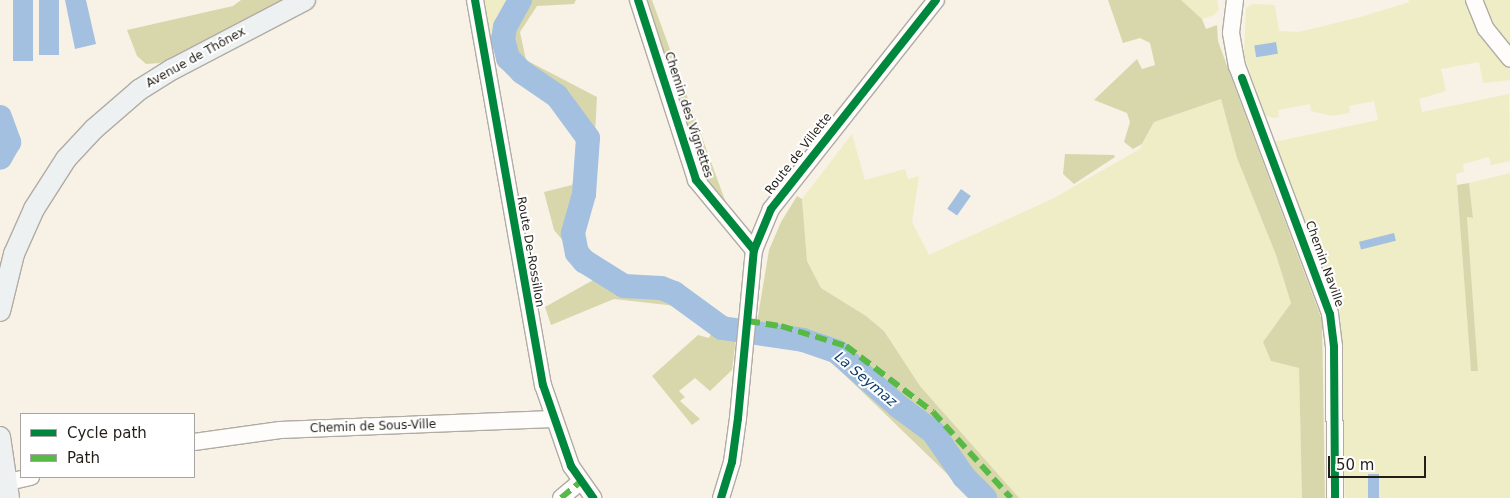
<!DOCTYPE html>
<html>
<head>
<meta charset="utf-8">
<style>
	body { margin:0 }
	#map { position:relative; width:1510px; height:498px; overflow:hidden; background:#f8f1e6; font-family:"DejaVu Sans",sans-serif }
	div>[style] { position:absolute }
	.green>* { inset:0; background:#eeedc6 }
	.forest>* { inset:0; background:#d8d7ac }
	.water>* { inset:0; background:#a3c0e1; transform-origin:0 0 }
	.river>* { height:24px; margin:-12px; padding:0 12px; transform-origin:12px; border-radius:12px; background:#a3c0e1 }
	.roads { filter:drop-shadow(1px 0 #b0aca3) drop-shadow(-1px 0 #b0aca3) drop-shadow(0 1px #b0aca3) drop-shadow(0 -1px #b0aca3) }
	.minor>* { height:16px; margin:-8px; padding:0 8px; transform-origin:8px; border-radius:8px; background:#fefdfb }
	.major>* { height:20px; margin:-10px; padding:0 10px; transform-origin:10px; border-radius:10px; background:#eef1f2 }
	.quiet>* { height:6px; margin-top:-3px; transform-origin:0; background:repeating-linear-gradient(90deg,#58b947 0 12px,transparent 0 18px) }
	.cycleway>* { height:8px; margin:-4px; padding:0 4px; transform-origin:4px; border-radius:4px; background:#00873e }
	span { translate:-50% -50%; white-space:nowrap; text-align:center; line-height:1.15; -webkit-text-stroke:4px #fff; paint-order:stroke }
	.street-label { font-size:12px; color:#231f18 }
	.water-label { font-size:14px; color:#0d3e6e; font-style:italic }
	.legend { position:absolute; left:20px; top:413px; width:175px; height:65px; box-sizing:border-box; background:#fff; border:1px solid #a7a5a3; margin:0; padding:6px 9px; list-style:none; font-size:15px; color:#231f18 }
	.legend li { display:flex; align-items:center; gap:10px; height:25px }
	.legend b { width:25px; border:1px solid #a7a5a3 }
	.scale { position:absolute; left:1328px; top:456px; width:98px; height:22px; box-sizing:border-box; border:2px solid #231f18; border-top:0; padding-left:6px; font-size:15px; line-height:18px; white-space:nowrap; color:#231f18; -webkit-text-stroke:4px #fff; paint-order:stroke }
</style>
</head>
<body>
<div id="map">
	<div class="green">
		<i style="clip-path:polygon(484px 0,513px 0,495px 21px,498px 45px,491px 46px)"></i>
		<i style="clip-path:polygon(1181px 0,1217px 0,1219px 9px,1214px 15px,1202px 19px)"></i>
		<i style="clip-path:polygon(1408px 0,1469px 0,1510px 70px,1510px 80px,1483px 83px,1479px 62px,1441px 69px,1446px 91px,1419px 99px,1422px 112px,1509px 94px,1510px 161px,1491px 165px,1489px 157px,1463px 164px,1464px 172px,1456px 174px,1471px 370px,1478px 371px,1467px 217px,1473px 218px,1469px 183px,1510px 173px,1510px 498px,1345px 498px,1340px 309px,1274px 142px,1378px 120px,1374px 101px,1349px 106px,1350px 113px,1331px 116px,1311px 111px,1310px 104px,1278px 110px,1279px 117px,1274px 118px,1264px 115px,1244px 55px,1246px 8px,1253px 4px,1275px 5px,1279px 31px,1298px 32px,1357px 18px,1410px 2px)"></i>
		<i style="clip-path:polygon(1481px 0,1510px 0,1510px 52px,1491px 31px)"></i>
		<i style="clip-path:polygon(1221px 99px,1237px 158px,1276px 255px,1291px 303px,1263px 342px,1271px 361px,1299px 368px,1302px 498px,1019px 498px,920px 386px,884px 331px,866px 316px,821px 288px,807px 261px,802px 199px,852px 134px,865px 180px,905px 169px,908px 179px,919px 176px,912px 222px,929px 255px,1052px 199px,1140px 149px,1154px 122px)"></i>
	</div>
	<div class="forest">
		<i style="clip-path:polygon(241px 0,289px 0,160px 63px,146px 64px,137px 56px,127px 30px,233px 6px)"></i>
		<i style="clip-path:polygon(513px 0,576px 0,574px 4px,537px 6px,520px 32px,526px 60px,597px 97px,593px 171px,568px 221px,605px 269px,680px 291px,676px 306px,614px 299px,551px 325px,545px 307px,595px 279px,554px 230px,544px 192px,572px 185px,579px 167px,579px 140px,548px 97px,502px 69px,495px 21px)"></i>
		<i style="clip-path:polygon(642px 0,652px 0,730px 214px,702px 178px)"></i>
		<i style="clip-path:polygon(1108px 0,1181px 0,1202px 19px,1206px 29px,1217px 25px,1218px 41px,1230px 74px,1322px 320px,1325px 498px,1302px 498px,1299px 368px,1271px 361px,1263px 342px,1291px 303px,1276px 255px,1237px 158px,1221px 99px,1154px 122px,1142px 144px,1133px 149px,1124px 142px,1130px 122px,1127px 113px,1094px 100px,1137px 59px,1142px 69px,1155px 65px,1150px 43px,1140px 38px,1123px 43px)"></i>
		<i style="clip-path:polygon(1065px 154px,1114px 155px,1115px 157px,1074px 184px,1063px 174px)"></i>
		<i style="clip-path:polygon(1469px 183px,1473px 218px,1467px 217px,1478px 371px,1471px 371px,1457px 185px)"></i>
		<i style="clip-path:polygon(797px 196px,802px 199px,807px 261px,821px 288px,866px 316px,884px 331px,920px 386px,1019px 498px,972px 498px,819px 350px,820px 343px,779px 333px,755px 334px,769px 250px,781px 222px)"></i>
		<i style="clip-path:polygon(713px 329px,736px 338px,732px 370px,710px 391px,695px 378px,679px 391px,685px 397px,680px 401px,700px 419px,692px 425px,652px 376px,698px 335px,709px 338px)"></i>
	</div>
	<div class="water">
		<i style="left:13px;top:0;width:20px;height:61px"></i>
		<i style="left:39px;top:0;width:20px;height:55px"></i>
		<i style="clip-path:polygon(65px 0,86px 0,96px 44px,75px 49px)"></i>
		<i style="left:1276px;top:42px;width:12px;height:22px;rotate:81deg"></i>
		<i style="left:961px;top:189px;width:12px;height:24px;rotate:35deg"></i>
		<i style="left:1394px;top:233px;width:8px;height:36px;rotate:76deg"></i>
		<i style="left:1368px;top:474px;width:11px;height:24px"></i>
	</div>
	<div class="river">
		<i style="left:520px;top:0;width:31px;rotate:119deg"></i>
		<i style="left:505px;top:27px;width:12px;rotate:99deg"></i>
		<i style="left:503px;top:39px;width:20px;rotate:75deg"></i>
		<i style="left:508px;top:58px;width:20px;rotate:45deg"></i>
		<i style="left:522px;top:72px;width:42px;rotate:34.4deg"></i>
		<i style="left:557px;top:96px;width:52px;rotate:53.6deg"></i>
		<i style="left:588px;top:138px;width:56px;rotate:94.1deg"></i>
		<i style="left:584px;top:194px;width:41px;rotate:105.8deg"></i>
		<i style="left:573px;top:233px;width:20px;rotate:79deg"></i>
		<i style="left:577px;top:253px;width:11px;rotate:49deg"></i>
		<i style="left:584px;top:261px;width:47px;rotate:32deg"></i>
		<i style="left:624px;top:286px;width:37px;rotate:3deg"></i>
		<i style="left:661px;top:288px;width:14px;rotate:21deg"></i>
		<i style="left:674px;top:293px;width:59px;rotate:36.1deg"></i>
		<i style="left:722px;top:328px;width:82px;rotate:8.4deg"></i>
		<i style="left:803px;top:340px;width:36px;rotate:19deg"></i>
		<i style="left:837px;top:352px;width:81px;rotate:41.5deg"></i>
		<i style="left:898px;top:406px;width:44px;rotate:36.6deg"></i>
		<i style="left:933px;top:432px;width:55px;rotate:55.4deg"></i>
		<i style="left:964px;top:477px;width:30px;rotate:45deg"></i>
		<i style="left:0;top:117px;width:27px;rotate:70deg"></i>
		<i style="left:9px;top:142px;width:18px;rotate:119deg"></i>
	</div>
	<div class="roads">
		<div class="minor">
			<i style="left:475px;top:0;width:391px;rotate:80deg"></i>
			<i style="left:543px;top:385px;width:86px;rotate:70.9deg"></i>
			<i style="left:571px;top:466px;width:39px;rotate:55deg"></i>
			<i style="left:638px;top:0;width:189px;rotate:72.1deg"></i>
			<i style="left:696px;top:180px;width:91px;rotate:50.4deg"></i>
			<i style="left:1235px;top:0;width:33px;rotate:97deg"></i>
			<i style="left:1231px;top:33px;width:34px;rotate:80deg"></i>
			<i style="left:1237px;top:66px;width:265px;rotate:69.4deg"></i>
			<i style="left:1330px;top:314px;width:33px;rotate:83deg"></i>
			<i style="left:1334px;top:347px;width:151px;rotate:89.6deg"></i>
			<i style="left:1474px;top:0;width:31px;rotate:68deg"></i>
			<i style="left:1486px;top:29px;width:38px;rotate:51deg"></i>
			<i style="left:194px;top:442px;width:87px;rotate:-7.9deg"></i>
			<i style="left:280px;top:430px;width:273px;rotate:-2.3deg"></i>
			<i style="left:0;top:484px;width:32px;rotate:-13deg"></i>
			<i style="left:561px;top:498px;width:25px;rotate:-40deg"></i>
			<i style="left:721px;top:498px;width:38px;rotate:-73deg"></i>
			<i style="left:732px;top:462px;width:44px;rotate:-82.2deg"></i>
			<i style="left:738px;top:418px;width:169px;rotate:-84.6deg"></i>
			<i style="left:754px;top:250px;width:44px;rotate:-67.5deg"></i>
			<i style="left:771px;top:209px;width:266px;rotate:-51.7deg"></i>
		</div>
		<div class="major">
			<i style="left:0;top:311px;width:59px;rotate:-76.2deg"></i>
			<i style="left:14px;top:254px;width:49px;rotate:-66deg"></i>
			<i style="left:34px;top:209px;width:59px;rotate:-57.4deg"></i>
			<i style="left:66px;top:159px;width:41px;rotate:-47deg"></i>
			<i style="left:94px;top:129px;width:60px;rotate:-40.9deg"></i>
			<i style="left:139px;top:90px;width:40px;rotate:-32deg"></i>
			<i style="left:173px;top:69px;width:149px;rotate:-27.6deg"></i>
			<i style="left:0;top:437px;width:62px;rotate:81.6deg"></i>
		</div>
	</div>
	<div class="quiet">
		<i style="left:748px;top:321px;width:33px;rotate:9deg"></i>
		<i style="left:781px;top:326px;width:68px;rotate:17.1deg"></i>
		<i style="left:846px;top:346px;width:109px;rotate:37.2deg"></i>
		<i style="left:933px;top:412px;width:116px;rotate:47.8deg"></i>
		<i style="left:561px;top:498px;width:25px;rotate:-40deg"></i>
	</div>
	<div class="cycleway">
		<i style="left:475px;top:0;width:391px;rotate:80deg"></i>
		<i style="left:543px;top:385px;width:86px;rotate:70.9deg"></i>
		<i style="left:571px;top:466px;width:39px;rotate:55deg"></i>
		<i style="left:638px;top:0;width:189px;rotate:72.1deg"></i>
		<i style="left:696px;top:180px;width:91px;rotate:50.4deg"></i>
		<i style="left:1242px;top:78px;width:252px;rotate:69.6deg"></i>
		<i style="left:1330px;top:314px;width:33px;rotate:83deg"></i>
		<i style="left:1334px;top:347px;width:151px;rotate:89.6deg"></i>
		<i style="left:721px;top:498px;width:38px;rotate:-73deg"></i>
		<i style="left:732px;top:462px;width:44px;rotate:-82.2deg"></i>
		<i style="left:738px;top:418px;width:169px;rotate:-84.6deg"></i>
		<i style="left:754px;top:250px;width:44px;rotate:-67.5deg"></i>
		<i style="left:771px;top:209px;width:266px;rotate:-51.7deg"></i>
	</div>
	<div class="street-label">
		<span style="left:196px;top:58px;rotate:-29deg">Avenue de Thônex</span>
		<span style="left:688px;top:115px;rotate:72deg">Chemin des Vignettes</span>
		<span style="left:799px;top:154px;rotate:-52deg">Route de Villette</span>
		<span style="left:530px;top:252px;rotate:80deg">Route De-Rossillon</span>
		<span style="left:1324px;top:264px;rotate:70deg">Chemin Naville</span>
		<span style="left:373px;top:427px;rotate:-2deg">Chemin de Sous-Ville</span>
	</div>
	<div class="water-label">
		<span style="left:866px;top:379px;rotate:40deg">La Seymaz</span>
	</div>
	<ul class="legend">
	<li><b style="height:6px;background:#00873e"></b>Cycle path</li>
	<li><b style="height:6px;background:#58b947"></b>Path</li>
	</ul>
	<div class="scale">50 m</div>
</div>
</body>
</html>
